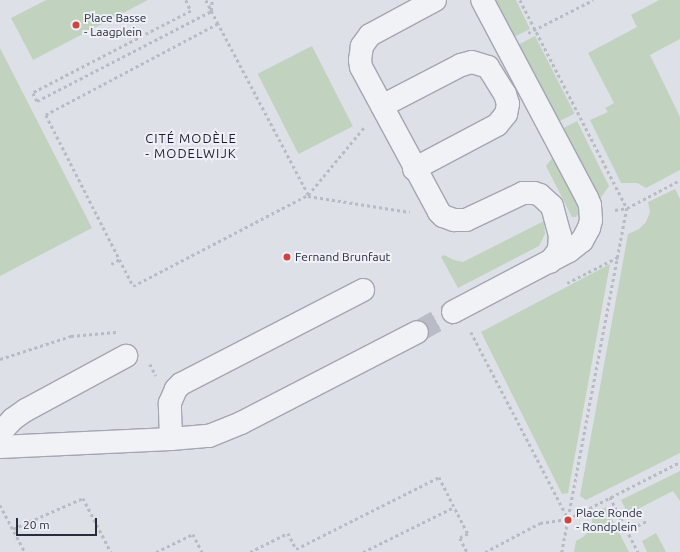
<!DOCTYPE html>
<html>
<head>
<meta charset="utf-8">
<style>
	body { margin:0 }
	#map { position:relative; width:680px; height:552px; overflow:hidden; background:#dee0e8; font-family:Ubuntu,sans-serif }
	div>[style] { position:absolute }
	.green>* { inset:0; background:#c1d2bf; transform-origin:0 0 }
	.minor-tunnel>* { height:22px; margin-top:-11px; transform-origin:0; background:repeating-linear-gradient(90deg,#b9bcc6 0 22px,transparent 0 33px) }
	.path>* { height:2.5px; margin-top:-1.25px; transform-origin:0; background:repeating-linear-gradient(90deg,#b8bbc3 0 3px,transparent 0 6px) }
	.roads { filter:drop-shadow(1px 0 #a3a6b2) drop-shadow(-1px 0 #a3a6b2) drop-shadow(0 1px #a3a6b2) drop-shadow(0 -1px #a3a6b2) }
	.minor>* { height:22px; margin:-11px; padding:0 11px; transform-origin:11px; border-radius:11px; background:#f1f2f6 }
	.dots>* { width:11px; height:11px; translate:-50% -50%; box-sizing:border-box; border:2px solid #eef0f6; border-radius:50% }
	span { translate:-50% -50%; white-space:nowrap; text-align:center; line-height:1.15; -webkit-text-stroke:4px #eef0f6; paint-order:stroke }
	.poi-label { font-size:12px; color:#272c3f }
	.left { translate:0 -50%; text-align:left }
	.neighbourhood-label { font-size:13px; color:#191d30; letter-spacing:1px }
	.scale { position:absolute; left:16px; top:518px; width:81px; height:18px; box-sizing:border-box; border:2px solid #272c3f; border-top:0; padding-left:5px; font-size:12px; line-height:14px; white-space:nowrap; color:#272c3f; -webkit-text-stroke:3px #eef0f6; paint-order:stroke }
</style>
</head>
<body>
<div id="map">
	<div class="green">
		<i style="clip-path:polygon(46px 0,148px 0,33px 60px,11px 18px)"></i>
		<i style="clip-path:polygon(495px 0,516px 0,530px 29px,514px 37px)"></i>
		<i style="clip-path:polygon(659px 0,680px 0,680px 39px,650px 55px,680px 117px,680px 170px,646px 188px,637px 183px,621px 183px,590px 120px,608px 112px,605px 108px,614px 103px,588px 53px,637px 27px,631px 15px)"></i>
		<i style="left:535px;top:36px;width:87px;height:19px;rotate:63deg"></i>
		<i style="left:312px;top:46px;width:90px;height:61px;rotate:63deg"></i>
		<i style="clip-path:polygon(0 48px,92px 228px,0 276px)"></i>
		<i style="clip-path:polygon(577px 121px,609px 186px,600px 199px,599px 207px,560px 130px)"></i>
		<i style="clip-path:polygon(553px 157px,575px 198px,578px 209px,578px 214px,576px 217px,572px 217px,546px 166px)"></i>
		<i style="clip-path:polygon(675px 189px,680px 199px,680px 453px,586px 500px,580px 496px,628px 234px,639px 229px,646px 222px,650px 212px,648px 202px)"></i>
		<i style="clip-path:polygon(544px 221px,545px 234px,539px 246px,458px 288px,441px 257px,444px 255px,454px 260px,463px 262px)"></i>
		<i style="clip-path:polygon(610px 264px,568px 493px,562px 494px,481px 332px)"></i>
		<i style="clip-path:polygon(680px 471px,680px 501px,673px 491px,628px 514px,621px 500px)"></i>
		<i style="clip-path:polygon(606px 507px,629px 552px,574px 552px,576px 541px,583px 537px,589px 531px,592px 524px,592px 514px)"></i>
		<i style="clip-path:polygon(656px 533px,666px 552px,647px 552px,642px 541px)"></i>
	</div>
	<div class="minor-tunnel">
		<i style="left:417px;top:332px;width:41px;rotate:-29.1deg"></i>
	</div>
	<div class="path">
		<i style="left:186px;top:0;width:12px;rotate:66deg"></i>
		<i style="left:191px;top:11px;width:178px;rotate:152.6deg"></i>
		<i style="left:33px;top:93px;width:9px;rotate:63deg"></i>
		<i style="left:37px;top:101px;width:196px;rotate:-27.3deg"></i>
		<i style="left:206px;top:0;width:27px;rotate:63deg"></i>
		<i style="left:520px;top:0;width:234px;rotate:62.8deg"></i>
		<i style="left:627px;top:208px;width:350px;rotate:100.7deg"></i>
		<i style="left:211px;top:11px;width:11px;rotate:-85deg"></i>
		<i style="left:528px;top:33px;width:73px;rotate:-26.9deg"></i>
		<i style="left:308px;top:195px;width:193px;rotate:-117.8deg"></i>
		<i style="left:218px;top:24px;width:195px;rotate:152.1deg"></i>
		<i style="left:46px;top:115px;width:192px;rotate:63deg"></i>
		<i style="left:133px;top:286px;width:197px;rotate:-27.5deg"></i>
		<i style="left:308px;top:195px;width:89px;rotate:-50.4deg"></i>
		<i style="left:308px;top:196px;width:103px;rotate:8.9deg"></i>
		<i style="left:615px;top:210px;width:12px;rotate:-9deg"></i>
		<i style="left:627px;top:208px;width:60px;rotate:-27.8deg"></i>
		<i style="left:111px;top:264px;width:10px;rotate:-29deg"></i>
		<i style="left:567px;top:283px;width:57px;rotate:-27deg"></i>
		<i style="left:471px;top:332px;width:210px;rotate:62.5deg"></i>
		<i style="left:0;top:359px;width:75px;rotate:-17.9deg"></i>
		<i style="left:71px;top:336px;width:45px;rotate:-5.1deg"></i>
		<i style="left:150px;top:364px;width:13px;rotate:63deg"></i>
		<i style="left:610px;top:497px;width:62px;rotate:63deg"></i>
		<i style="left:0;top:505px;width:53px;rotate:62deg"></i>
		<i style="left:13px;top:529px;width:77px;rotate:-23.9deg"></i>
		<i style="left:83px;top:498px;width:61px;rotate:62.6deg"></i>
		<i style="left:627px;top:531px;width:22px;rotate:-27deg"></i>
		<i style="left:156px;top:552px;width:41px;rotate:-25.9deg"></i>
		<i style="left:193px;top:534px;width:20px;rotate:63deg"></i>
		<i style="left:250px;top:552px;width:42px;rotate:-26.6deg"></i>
		<i style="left:288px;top:533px;width:18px;rotate:63deg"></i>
		<i style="left:296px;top:549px;width:160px;rotate:-26.7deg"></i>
		<i style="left:439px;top:477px;width:64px;rotate:63deg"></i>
		<i style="left:468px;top:534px;width:9px;rotate:153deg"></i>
		<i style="left:460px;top:538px;width:16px;rotate:63deg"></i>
		<i style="left:363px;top:552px;width:102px;rotate:-26.3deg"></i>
		<i style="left:485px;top:552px;width:62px;rotate:-27.8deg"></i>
		<i style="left:540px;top:523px;width:28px;rotate:-8deg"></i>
		<i style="left:568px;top:519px;width:126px;rotate:-27deg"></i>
	</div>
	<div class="roads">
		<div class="minor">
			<i style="left:435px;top:0;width:74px;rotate:151.7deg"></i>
			<i style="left:370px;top:35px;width:14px;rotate:126deg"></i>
			<i style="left:362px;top:46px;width:14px;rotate:98deg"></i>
			<i style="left:360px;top:60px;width:7px;rotate:82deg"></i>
			<i style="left:361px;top:67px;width:165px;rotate:61.7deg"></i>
			<i style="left:439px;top:212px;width:6px;rotate:45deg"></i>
			<i style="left:443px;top:216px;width:12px;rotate:20deg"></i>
			<i style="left:454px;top:220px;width:12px"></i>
			<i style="left:466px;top:220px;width:63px;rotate:-25.3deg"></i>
			<i style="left:523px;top:193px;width:11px"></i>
			<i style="left:534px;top:193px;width:6px;rotate:18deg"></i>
			<i style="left:540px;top:195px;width:16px;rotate:43deg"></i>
			<i style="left:552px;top:206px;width:30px;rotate:75deg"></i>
			<i style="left:560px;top:235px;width:15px;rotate:94deg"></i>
			<i style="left:559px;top:250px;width:15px;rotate:127deg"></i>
			<i style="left:382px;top:106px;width:89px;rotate:-27.4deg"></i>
			<i style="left:461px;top:65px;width:11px;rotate:-15deg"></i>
			<i style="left:472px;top:62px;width:17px;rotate:17deg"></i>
			<i style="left:488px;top:67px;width:32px;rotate:58deg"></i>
			<i style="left:505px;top:94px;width:10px;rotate:73deg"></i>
			<i style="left:508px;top:104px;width:10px;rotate:101deg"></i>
			<i style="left:506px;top:114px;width:14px;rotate:129deg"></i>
			<i style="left:497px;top:125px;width:94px;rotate:152.1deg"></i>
			<i style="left:453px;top:312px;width:131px;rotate:-27.7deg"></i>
			<i style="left:569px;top:251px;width:16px;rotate:-38deg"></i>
			<i style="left:582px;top:241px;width:15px;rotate:-62deg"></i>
			<i style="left:589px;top:228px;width:8px;rotate:-76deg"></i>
			<i style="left:591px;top:220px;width:15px;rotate:-94deg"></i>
			<i style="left:590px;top:205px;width:8px;rotate:-113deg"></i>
			<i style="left:587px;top:198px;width:224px;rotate:-117.9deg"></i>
			<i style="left:0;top:433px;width:19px;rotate:-47deg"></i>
			<i style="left:13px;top:419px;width:16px;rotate:-35deg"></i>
			<i style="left:26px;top:410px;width:114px;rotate:-28.4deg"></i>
			<i style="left:171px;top:439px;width:36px;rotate:-92deg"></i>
			<i style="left:170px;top:403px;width:15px;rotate:-67deg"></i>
			<i style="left:176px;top:389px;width:7px;rotate:-45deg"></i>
			<i style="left:181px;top:384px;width:205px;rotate:-27.3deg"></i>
			<i style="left:0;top:447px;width:171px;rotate:-2.7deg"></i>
			<i style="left:171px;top:439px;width:38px;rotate:-5deg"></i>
			<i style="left:209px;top:436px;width:35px;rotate:-22deg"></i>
			<i style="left:241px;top:423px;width:198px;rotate:-27.3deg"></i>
		</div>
	</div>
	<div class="dots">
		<i style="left:76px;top:25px;background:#d04440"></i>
		<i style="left:287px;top:257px;background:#d04440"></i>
		<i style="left:568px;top:520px;background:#d04440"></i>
	</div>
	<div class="poi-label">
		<span class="left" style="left:84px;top:25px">Place Basse<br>- Laagplein</span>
		<span class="left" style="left:295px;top:257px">Fernand Brunfaut</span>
		<span class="left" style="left:576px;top:520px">Place Ronde<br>- Rondplein</span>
	</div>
	<div class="neighbourhood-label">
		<span style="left:191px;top:146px">CITÉ MODÈLE<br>- MODELWIJK</span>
	</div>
	<div class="scale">20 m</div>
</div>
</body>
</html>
